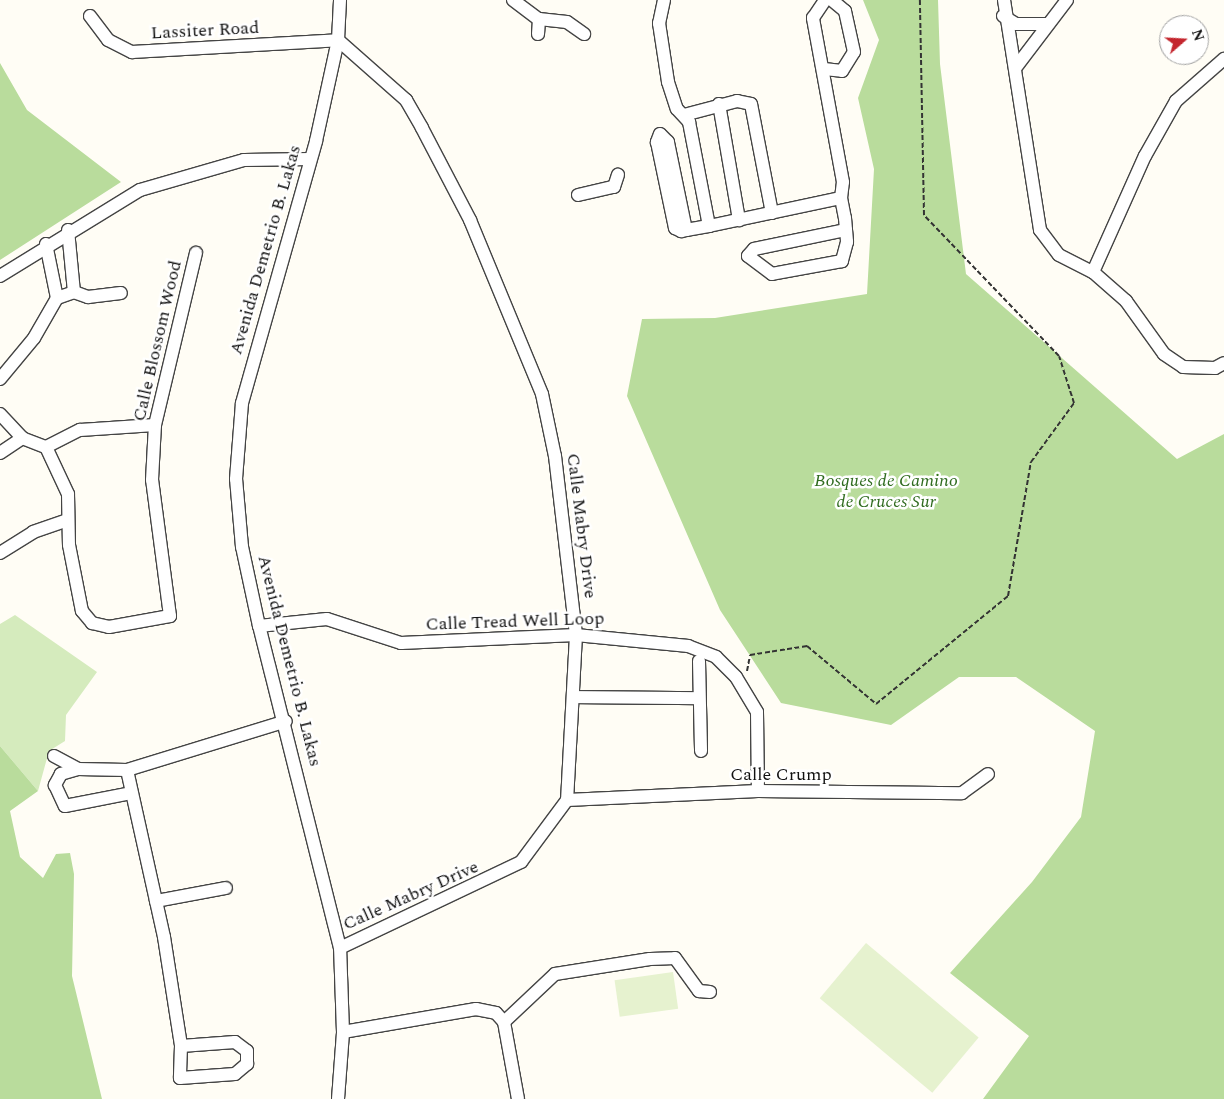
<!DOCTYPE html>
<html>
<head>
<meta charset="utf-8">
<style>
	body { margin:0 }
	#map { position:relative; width:1224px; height:1099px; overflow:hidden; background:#fffdf5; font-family:Spectral,serif }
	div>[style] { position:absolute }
	.green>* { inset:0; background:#d5ebbd }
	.forest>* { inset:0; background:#b9dc9c }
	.pitch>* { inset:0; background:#e6f2cf; transform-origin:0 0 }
	.path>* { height:2px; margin-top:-1px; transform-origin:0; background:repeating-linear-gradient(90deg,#333 0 5px,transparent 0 7.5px) }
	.roads { filter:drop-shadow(1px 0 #444) drop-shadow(-1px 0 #444) drop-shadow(0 1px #444) drop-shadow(0 -1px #444) }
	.minor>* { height:12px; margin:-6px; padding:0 6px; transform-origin:6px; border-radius:6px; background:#fff }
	span { translate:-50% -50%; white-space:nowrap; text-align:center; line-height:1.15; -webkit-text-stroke:5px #fff; paint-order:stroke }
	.street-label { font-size:18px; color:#111 }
	.park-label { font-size:18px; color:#2f6b1f; font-style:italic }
	.north { position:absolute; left:1159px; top:15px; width:50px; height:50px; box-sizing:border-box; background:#fff; border:1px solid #a0a0a0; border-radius:50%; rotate:71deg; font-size:14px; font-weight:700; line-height:20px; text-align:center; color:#111 }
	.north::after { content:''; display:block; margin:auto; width:18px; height:22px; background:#c4262e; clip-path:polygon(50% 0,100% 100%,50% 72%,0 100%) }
</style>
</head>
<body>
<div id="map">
	<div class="green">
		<i style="clip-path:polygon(15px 615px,97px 672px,66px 715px,65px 741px,49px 751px,38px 791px,0 746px,0 624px)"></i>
	</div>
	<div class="forest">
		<i style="clip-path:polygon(863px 0,938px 0,940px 64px,966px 274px,1177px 459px,1224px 434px,1224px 1099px,983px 1099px,1029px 1036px,950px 973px,1032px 882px,1081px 817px,1095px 731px,1016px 677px,959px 677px,891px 725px,781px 703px,720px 610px,627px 396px,642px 319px,715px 318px,867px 294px,874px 169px,858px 98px,879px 40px)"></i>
		<i style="clip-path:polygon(0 63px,27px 110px,121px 182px,0 260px)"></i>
		<i style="clip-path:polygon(0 746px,38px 791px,10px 811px,20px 857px,43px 878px,56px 854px,70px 853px,74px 874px,72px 976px,102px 1099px,0 1099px)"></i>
	</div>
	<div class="pitch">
		<i style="left:866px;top:943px;width:147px;height:72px;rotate:40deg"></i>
		<i style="left:673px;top:972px;width:37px;height:59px;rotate:82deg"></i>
	</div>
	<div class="path">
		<i style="left:747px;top:671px;width:16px;rotate:-79deg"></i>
		<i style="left:750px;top:655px;width:58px;rotate:-9deg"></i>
		<i style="left:807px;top:646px;width:90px;rotate:40deg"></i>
		<i style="left:876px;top:704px;width:171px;rotate:-39.3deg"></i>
		<i style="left:1008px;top:596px;width:136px;rotate:-80.3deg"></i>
		<i style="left:1031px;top:462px;width:73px;rotate:-53.9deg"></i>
		<i style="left:1074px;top:403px;width:49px;rotate:-107.7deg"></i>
		<i style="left:1059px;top:356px;width:195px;rotate:-133.8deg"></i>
		<i style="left:924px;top:215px;width:215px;rotate:-91.1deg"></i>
	</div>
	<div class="roads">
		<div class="minor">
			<i style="left:513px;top:0;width:31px;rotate:37deg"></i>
			<i style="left:664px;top:0;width:24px;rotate:102deg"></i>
			<i style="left:659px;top:23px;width:60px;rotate:81.3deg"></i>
			<i style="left:668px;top:82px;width:28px;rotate:72deg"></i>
			<i style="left:677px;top:109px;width:18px;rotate:47deg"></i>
			<i style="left:689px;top:122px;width:106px;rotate:79.1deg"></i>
			<i style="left:709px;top:226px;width:135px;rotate:-12deg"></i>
			<i style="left:841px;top:198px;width:16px;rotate:-83deg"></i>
			<i style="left:843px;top:182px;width:167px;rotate:-100.4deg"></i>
			<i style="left:813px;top:18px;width:22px;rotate:-56deg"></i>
			<i style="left:1004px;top:0;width:233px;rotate:81.1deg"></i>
			<i style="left:1040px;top:230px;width:31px;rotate:53deg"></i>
			<i style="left:1059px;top:255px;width:38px;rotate:27deg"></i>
			<i style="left:1093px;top:272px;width:44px;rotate:41.3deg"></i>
			<i style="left:1126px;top:301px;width:65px;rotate:54.4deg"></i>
			<i style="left:1164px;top:354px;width:23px;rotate:34deg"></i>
			<i style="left:1183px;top:367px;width:32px;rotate:2deg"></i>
			<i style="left:1215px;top:368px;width:10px;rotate:-29deg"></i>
			<i style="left:90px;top:16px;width:30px;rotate:53deg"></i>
			<i style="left:108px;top:40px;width:27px;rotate:27deg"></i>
			<i style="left:132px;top:52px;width:206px;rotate:-3.3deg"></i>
			<i style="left:338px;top:40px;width:91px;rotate:41.4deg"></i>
			<i style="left:406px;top:100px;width:32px;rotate:60deg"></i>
			<i style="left:422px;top:128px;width:104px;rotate:62.4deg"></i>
			<i style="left:470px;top:220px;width:188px;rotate:67.5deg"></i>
			<i style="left:542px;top:394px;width:63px;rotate:78.2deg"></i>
			<i style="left:555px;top:456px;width:180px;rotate:83.3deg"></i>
			<i style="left:576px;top:635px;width:165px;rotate:93.1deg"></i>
			<i style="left:567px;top:800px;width:77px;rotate:126.6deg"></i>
			<i style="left:521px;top:862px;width:200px;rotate:154.6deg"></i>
			<i style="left:1003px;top:16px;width:15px;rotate:32deg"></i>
			<i style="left:1016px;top:24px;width:30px"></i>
			<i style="left:538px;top:34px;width:15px;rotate:-86deg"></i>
			<i style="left:539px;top:19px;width:28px;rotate:6deg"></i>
			<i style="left:567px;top:22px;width:21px;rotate:35deg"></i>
			<i style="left:1016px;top:67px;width:84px;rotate:-52.7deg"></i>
			<i style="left:824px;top:69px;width:18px;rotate:6deg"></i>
			<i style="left:842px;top:71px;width:22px;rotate:-58deg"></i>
			<i style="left:854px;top:52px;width:42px;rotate:-102.4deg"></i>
			<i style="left:845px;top:11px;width:17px;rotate:-140deg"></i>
			<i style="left:719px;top:104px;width:118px;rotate:80.2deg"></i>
			<i style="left:684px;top:115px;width:55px;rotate:-14.8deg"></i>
			<i style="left:737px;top:101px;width:14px;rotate:12deg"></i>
			<i style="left:751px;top:104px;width:111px;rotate:79.1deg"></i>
			<i style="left:578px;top:195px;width:37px;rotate:-13deg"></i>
			<i style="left:614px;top:187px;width:13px;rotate:-72deg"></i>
			<i style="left:841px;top:198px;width:20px;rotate:79deg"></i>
			<i style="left:845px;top:218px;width:24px;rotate:85deg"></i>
			<i style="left:847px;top:242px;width:20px;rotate:105deg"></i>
			<i style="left:842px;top:261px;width:71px;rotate:169.5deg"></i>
			<i style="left:772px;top:274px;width:30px;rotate:-143deg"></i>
			<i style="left:748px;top:256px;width:9px;rotate:-49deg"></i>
			<i style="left:754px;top:249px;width:94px;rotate:-11.7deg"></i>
			<i style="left:68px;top:230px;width:62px;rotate:84.5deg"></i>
			<i style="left:686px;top:230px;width:90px;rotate:-101.6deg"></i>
			<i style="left:668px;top:142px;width:11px;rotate:-135deg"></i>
			<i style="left:660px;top:134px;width:9px;rotate:111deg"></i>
			<i style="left:657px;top:142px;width:88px;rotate:78.2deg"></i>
			<i style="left:675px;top:228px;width:7px;rotate:27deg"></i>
			<i style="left:681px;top:231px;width:5px;rotate:-11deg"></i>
			<i style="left:686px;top:230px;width:23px;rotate:-10deg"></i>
			<i style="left:46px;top:244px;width:55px;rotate:78.5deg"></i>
			<i style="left:1093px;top:272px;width:127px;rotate:-65.9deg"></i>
			<i style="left:1145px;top:156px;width:63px;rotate:-60.6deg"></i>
			<i style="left:1176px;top:101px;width:64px;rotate:-41.2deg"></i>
			<i style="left:0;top:276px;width:164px;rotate:-31.6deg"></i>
			<i style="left:140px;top:190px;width:108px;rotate:-16.1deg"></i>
			<i style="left:244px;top:160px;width:66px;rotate:-0.9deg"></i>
			<i style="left:74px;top:292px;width:15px;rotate:20deg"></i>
			<i style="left:88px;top:297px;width:33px;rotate:-7deg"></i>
			<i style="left:0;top:379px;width:53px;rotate:-50.3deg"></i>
			<i style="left:34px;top:338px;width:46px;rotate:-60.1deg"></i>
			<i style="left:57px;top:298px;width:18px;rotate:-19deg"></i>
			<i style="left:0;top:414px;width:33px;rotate:47deg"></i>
			<i style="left:22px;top:438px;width:26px;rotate:21deg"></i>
			<i style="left:46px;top:447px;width:52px;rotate:64.9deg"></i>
			<i style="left:68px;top:494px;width:51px;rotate:88.9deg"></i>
			<i style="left:69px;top:545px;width:67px;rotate:78.9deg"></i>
			<i style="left:82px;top:611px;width:16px;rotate:50deg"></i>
			<i style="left:92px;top:623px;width:17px;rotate:13deg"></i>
			<i style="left:109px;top:627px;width:62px;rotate:-10.2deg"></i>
			<i style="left:170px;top:616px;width:137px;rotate:-97.5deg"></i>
			<i style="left:152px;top:480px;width:55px;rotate:-86.9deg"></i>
			<i style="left:155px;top:425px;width:177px;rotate:-76.6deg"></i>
			<i style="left:46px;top:447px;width:38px;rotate:-27deg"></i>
			<i style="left:80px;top:430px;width:75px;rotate:-3.8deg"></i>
			<i style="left:0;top:453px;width:27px;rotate:-34deg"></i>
			<i style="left:0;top:553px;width:39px;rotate:-32deg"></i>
			<i style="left:33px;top:532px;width:36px;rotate:-19deg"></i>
			<i style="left:259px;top:626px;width:68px;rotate:-5.9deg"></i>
			<i style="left:327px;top:619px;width:78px;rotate:18deg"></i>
			<i style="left:401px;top:643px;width:175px;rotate:-2.6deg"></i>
			<i style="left:576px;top:635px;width:113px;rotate:5.6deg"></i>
			<i style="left:688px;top:646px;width:30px;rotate:21deg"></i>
			<i style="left:716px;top:657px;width:28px;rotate:45deg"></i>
			<i style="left:736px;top:677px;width:41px;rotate:59deg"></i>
			<i style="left:757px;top:712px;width:79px;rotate:89.3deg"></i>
			<i style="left:699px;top:661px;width:90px;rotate:88.7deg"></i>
			<i style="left:573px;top:697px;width:126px;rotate:0.5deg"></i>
			<i style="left:54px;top:756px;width:27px;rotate:28deg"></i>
			<i style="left:78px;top:769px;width:49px;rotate:1.2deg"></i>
			<i style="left:127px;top:770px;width:166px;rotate:-17.1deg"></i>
			<i style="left:78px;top:769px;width:18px;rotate:164deg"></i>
			<i style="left:61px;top:774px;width:13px;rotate:119deg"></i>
			<i style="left:55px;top:785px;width:23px;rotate:65deg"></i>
			<i style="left:65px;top:806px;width:67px;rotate:-11.1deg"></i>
			<i style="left:127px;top:770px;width:171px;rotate:77.5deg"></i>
			<i style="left:164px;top:937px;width:110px;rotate:81.1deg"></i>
			<i style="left:181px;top:1046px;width:32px;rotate:92deg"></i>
			<i style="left:180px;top:1078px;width:55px;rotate:-4.2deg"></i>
			<i style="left:235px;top:1074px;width:16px;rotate:-40deg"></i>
			<i style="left:247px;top:1064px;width:13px;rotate:-90deg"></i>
			<i style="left:247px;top:1051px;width:15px;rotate:-143deg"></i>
			<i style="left:235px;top:1042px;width:54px;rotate:175.8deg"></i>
			<i style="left:567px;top:800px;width:191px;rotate:-2.7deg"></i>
			<i style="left:758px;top:791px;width:204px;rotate:0.6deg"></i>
			<i style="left:962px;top:793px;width:32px;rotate:-36deg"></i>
			<i style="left:156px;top:901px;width:71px;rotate:-10.5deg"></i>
			<i style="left:504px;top:1022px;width:70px;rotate:-43.3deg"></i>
			<i style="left:555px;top:974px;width:96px;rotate:-9deg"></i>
			<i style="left:650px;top:959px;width:25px;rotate:-2deg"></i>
			<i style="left:675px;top:958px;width:41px;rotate:54deg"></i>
			<i style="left:699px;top:991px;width:11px;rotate:5deg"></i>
			<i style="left:343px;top:1032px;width:135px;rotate:-9.8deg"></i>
			<i style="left:476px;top:1009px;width:20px;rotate:11deg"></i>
			<i style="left:496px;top:1013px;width:12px;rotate:48deg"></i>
			<i style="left:504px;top:1022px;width:78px;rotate:79.7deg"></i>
			<i style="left:338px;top:1099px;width:67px;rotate:-85.7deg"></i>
			<i style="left:343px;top:1032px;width:84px;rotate:-92deg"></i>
			<i style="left:340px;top:948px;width:332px;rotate:-104.1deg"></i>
			<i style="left:259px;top:626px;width:81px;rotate:-102.1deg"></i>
			<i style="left:242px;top:547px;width:68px;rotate:-95deg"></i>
			<i style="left:236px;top:479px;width:76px;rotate:-85.5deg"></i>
			<i style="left:242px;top:403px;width:272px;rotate:-74.2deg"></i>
			<i style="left:316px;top:141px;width:103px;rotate:-77.7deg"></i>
			<i style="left:338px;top:40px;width:40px;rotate:-87.1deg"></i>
		</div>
	</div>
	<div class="street-label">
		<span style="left:205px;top:31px;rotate:-3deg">Lassiter Road</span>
		<span style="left:266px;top:250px;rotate:-74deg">Avenida Demetrio B. Lakas</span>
		<span style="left:158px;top:341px;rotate:-77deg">Calle Blossom Wood</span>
		<span style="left:581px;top:526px;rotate:83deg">Calle Mabry Drive</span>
		<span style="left:515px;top:622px;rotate:-2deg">Calle Tread Well Loop</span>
		<span style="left:289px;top:661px;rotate:76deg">Avenida Demetrio B. Lakas</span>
		<span style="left:781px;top:775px">Calle Crump</span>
		<span style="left:411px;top:896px;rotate:-24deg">Calle Mabry Drive</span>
	</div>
	<div class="park-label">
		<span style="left:886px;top:492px">Bosques de Camino<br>de Cruces Sur</span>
	</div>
	<div class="north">N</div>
</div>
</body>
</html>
